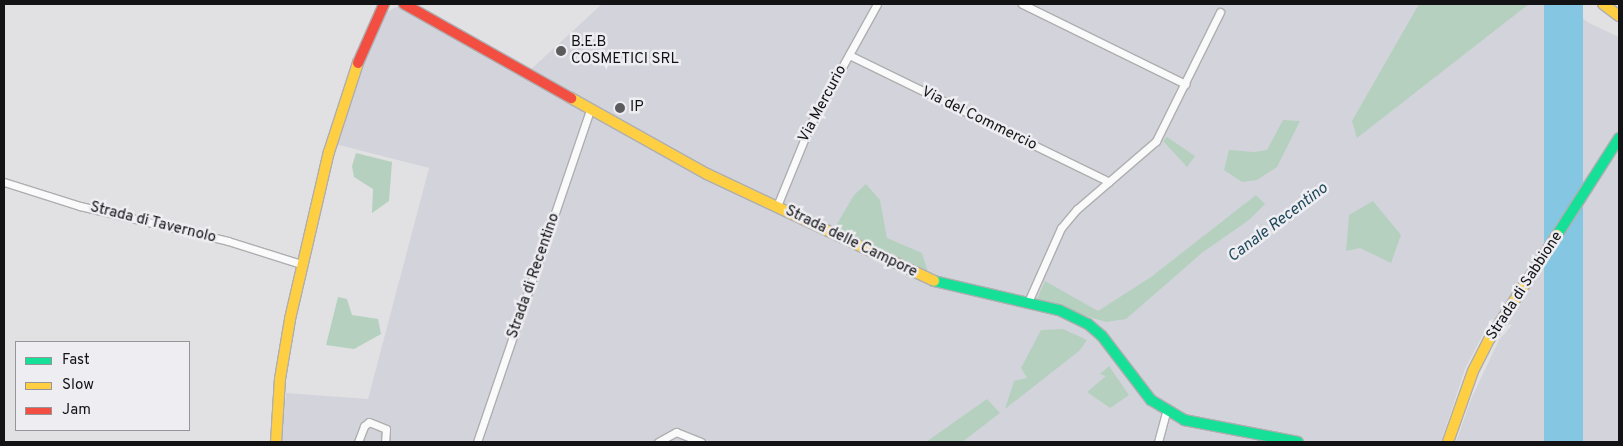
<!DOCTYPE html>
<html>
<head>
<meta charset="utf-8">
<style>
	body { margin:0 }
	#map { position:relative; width:1623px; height:446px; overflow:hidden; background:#e1e1e4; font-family:Overpass,sans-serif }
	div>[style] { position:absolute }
	.built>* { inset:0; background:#d3d4db }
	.green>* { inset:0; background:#b5d0be }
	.water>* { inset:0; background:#85c7e3; transform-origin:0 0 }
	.roads { filter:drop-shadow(1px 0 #aeaeb0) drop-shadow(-1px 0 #aeaeb0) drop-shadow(0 1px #aeaeb0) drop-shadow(0 -1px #aeaeb0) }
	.street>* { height:7px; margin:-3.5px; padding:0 3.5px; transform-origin:3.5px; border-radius:3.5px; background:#fafafb }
	.fast>* { height:10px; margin:-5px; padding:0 5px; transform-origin:5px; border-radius:5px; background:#16e098 }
	.slow>* { height:10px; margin:-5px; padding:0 5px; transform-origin:5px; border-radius:5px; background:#ffcf43 }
	.jam>* { height:10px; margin:-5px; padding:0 5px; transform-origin:5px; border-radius:5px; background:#f24e42 }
	.dots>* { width:14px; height:14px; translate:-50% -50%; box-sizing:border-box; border:2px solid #ededf2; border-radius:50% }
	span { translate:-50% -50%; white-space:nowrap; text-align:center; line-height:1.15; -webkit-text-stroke:5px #ededf2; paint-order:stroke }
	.poi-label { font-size:15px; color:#131315 }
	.left { translate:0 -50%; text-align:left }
	.street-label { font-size:15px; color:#131315 }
	.water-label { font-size:16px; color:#1f4859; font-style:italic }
	.frame { position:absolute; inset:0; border:5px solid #131315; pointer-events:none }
	.legend { position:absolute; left:15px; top:341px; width:175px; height:90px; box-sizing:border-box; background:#ededf2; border:1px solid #96969a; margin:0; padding:6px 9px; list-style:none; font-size:15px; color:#131315 }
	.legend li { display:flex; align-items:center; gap:10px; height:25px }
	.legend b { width:25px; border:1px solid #96969a }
</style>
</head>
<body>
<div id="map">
	<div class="built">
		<i style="clip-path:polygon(602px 4px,1562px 4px,1589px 23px,1619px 37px,1619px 442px,1456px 442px,1471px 399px,1499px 340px,1512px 325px,1491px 319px,1465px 369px,1441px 442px,281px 442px,286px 393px,368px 399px,429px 168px,335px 144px,380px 16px,398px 6px,528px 72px)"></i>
	</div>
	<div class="green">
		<i style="clip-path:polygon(1419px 4px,1529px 4px,1357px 138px,1352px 121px)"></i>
		<i style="clip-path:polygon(1283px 120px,1300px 121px,1277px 167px,1257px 180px,1242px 182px,1224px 170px,1229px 150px,1254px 152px,1267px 150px)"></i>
		<i style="clip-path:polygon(1167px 137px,1195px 156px,1187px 167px,1163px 141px)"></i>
		<i style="clip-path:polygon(356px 153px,392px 162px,389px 201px,372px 213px,373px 189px,354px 177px,352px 166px)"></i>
		<i style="clip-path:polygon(866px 184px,880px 200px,887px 238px,922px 253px,928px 272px,834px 229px,854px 195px)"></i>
		<i style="clip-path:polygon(1256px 195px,1265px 204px,1249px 220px,1203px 252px,1126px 319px,1106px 322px,1036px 301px,1045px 281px,1098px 311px,1151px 277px)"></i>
		<i style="clip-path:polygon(1373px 201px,1401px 235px,1391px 263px,1360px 248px,1346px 251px,1349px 215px)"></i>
		<i style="clip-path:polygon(338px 297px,347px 299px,352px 315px,378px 319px,381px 334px,354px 349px,326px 345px)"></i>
		<i style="clip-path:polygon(1063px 329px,1087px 340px,1079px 351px,1005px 409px,1014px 381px,1027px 378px,1021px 368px,1041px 330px)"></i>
		<i style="clip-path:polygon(1109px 366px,1129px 395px,1110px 408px,1087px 392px,1106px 376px,1100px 374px)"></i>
		<i style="clip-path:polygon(987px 399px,1000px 413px,962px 442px,926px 442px)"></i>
	</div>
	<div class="water">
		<i style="left:1544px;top:4px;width:39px;height:724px"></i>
	</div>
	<div class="roads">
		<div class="street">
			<i style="left:1022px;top:4px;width:182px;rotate:26.1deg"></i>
			<i style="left:849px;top:55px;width:289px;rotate:26deg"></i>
			<i style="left:4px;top:182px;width:80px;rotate:17.5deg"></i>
			<i style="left:80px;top:206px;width:152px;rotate:13.3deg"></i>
			<i style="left:228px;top:241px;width:77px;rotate:17.5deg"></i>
			<i style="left:777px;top:206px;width:87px;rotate:-67.8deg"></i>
			<i style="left:810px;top:125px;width:138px;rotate:-61deg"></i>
			<i style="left:1028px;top:302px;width:81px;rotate:-66deg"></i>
			<i style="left:1061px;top:228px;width:25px;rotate:-50deg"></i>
			<i style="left:1077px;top:209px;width:104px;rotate:-40.7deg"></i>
			<i style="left:1156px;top:141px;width:144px;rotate:-63.6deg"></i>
			<i style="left:358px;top:442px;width:17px;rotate:-69deg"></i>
			<i style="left:364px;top:426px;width:6px;rotate:-39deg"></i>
			<i style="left:369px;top:422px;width:18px;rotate:22deg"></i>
			<i style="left:386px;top:429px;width:13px;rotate:94deg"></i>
			<i style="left:477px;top:442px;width:351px;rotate:-71.2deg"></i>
			<i style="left:658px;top:442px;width:21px;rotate:-29deg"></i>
			<i style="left:676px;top:432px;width:27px;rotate:22deg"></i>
			<i style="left:1158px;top:442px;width:31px;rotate:-75deg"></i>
		</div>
		<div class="fast">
			<i style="left:1557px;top:235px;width:115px;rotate:-57.4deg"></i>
			<i style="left:934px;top:281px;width:128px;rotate:13.1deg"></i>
			<i style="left:1059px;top:310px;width:32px;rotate:26deg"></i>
			<i style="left:1088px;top:324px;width:18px;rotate:41deg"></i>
			<i style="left:1102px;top:336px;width:81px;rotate:52.6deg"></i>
			<i style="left:1151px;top:400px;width:39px;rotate:31deg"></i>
			<i style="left:1184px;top:420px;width:116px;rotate:10.9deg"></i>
		</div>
		<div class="slow">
			<i style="left:1603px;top:4px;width:20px;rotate:37deg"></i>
			<i style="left:571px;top:98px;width:156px;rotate:29.2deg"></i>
			<i style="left:707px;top:174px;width:251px;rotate:25.2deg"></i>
			<i style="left:276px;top:442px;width:63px;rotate:-86.4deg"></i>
			<i style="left:280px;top:379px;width:61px;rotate:-80.5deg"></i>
			<i style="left:290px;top:319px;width:171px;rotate:-76.9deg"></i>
			<i style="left:329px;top:152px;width:94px;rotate:-72deg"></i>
			<i style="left:1448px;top:442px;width:75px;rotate:-70.6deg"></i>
			<i style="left:1473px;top:371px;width:37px;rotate:-63deg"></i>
			<i style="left:1490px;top:338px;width:123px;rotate:-57deg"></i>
		</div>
		<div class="jam">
			<i style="left:404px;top:4px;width:192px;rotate:29.4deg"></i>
			<i style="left:358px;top:63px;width:64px;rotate:-66.2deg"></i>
		</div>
	</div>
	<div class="dots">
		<i style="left:561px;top:51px;background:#5b5b5d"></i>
		<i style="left:620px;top:108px;background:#5b5b5d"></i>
	</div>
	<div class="poi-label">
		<span class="left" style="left:571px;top:51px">B.E.B<br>COSMETICI SRL</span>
		<span class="left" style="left:630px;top:108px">IP</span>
	</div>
	<div class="street-label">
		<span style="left:823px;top:104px;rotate:-62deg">Via Mercurio</span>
		<span style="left:979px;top:119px;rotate:26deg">Via del Commercio</span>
		<span style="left:153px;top:223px;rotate:14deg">Strada di Tavernolo</span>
		<span style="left:851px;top:242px;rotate:26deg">Strada delle Campore</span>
		<span style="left:534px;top:276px;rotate:-71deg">Strada di Recentino</span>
		<span style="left:1525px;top:286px;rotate:-57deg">Strada di Sabbione</span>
	</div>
	<div class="water-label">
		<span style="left:1278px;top:223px;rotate:-37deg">Canale Recentino</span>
	</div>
	<div class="frame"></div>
	<ul class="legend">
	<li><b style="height:6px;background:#16e098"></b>Fast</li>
	<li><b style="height:6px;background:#ffcf43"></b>Slow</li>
	<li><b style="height:6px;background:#f24e42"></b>Jam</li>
	</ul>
</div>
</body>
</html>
